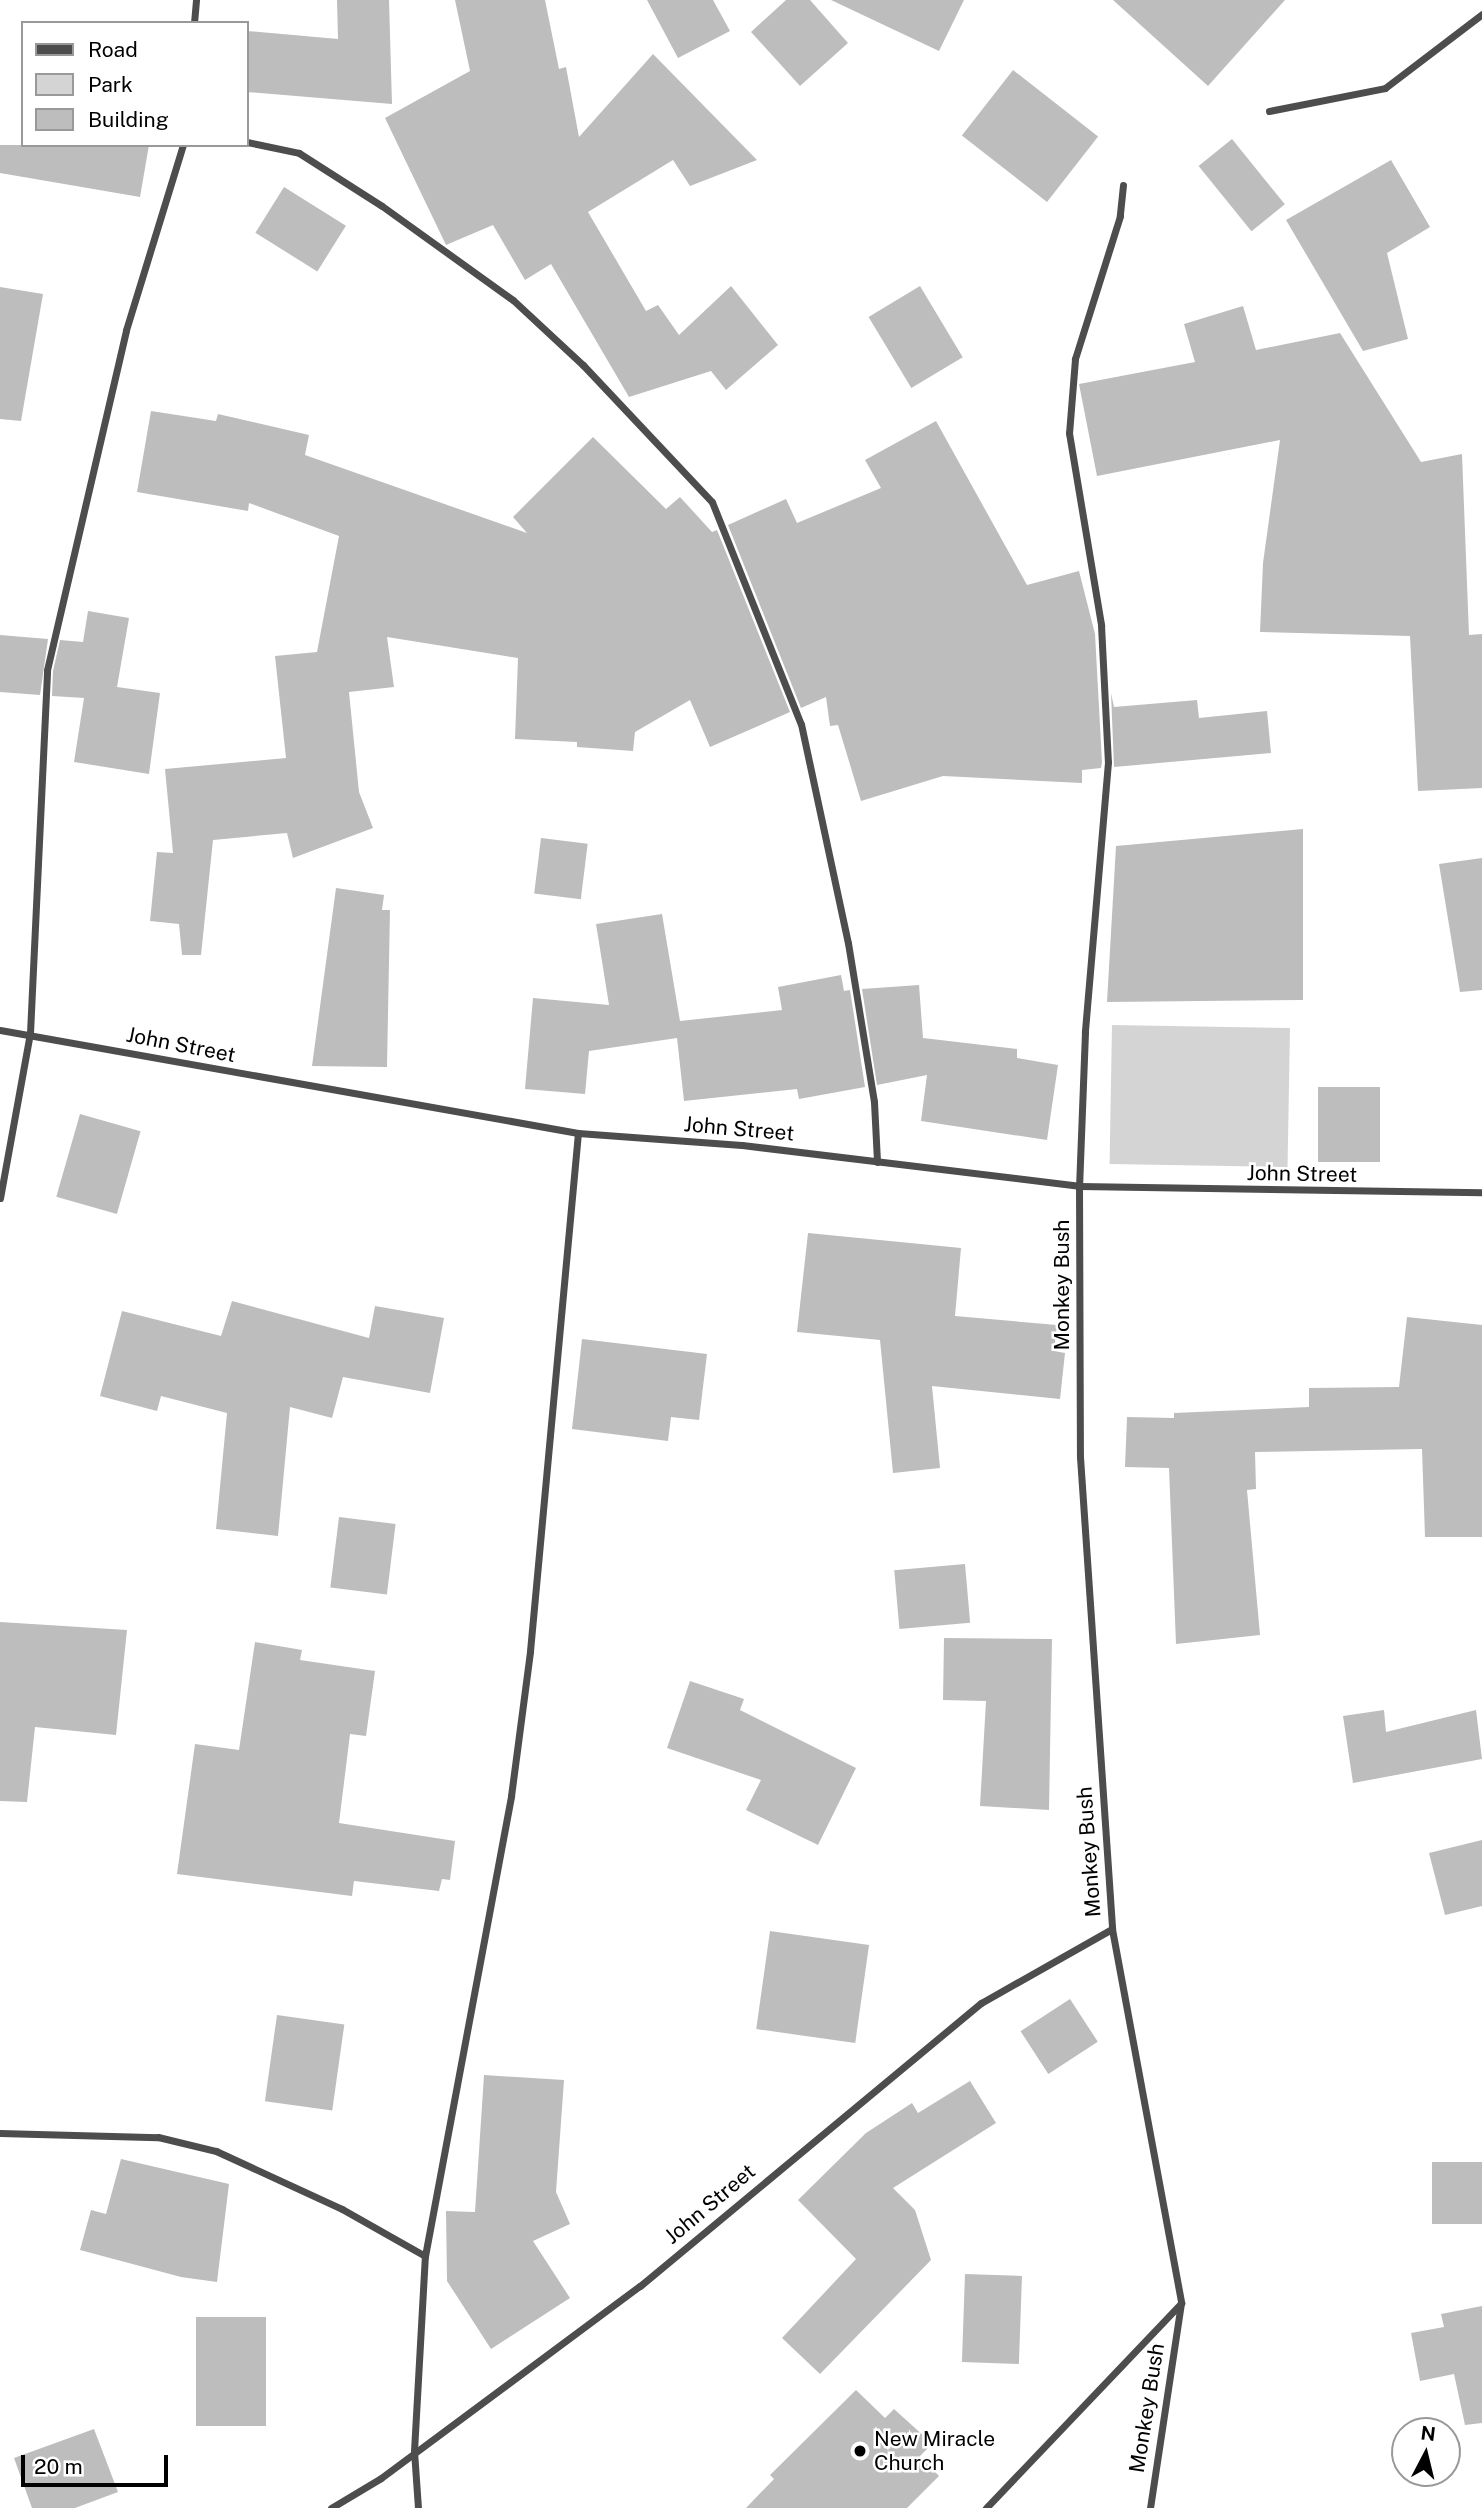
<!DOCTYPE html>
<html>
<head>
<meta charset="utf-8">
<style>
	body { margin:0 }
	#map { position:relative; width:1482px; height:2508px; overflow:hidden; background:#fff; font-family:"Public Sans",sans-serif }
	div>[style] { position:absolute }
	.green>* { inset:0; background:#d4d4d4; transform-origin:0 0 }
	.building>* { inset:0; background:#bdbdbd; transform-origin:0 0 }
	.street>* { height:7px; margin:-3.5px; padding:0 3.5px; transform-origin:3.5px; border-radius:3.5px; background:#4d4d4d }
	.dots>* { width:19px; height:19px; translate:-50% -50%; box-sizing:border-box; border:4px solid #fff; border-radius:50% }
	span { translate:-50% -50%; white-space:nowrap; text-align:center; line-height:1.15; -webkit-text-stroke:5px #fff; paint-order:stroke }
	.street-label { font-size:21px; color:#000 }
	.poi-label { font-size:21px; color:#000 }
	.left { translate:0 -50%; text-align:left }
	.legend { position:absolute; left:21px; top:21px; width:228px; height:126px; box-sizing:border-box; background:#fff; border:2px solid #999; margin:0; padding:9px 12px; list-style:none; font-size:21px; color:#000 }
	.legend li { display:flex; align-items:center; gap:14px; height:35px }
	.legend b { width:35px; border:2px solid #999 }
	.north { position:absolute; left:1391px; top:2417px; width:70px; height:70px; box-sizing:border-box; background:#fff; border:2px solid #999; border-radius:50%; rotate:7deg; font-size:19px; font-weight:700; line-height:28px; text-align:center; color:#000 }
	.north::after { content:''; display:block; margin:auto; width:24px; height:32px; background:#000; clip-path:polygon(50% 0,100% 100%,50% 72%,0 100%) }
	.scale { position:absolute; left:21px; top:2455px; width:147px; height:32px; box-sizing:border-box; border:4px solid #000; border-top:0; padding-left:9px; font-size:21px; line-height:24px; white-space:nowrap; color:#000; -webkit-text-stroke:5px #fff; paint-order:stroke }
</style>
</head>
<body>
<div id="map">
	<div class="green">
		<i style="left:1112px;top:1025px;width:178px;height:139px;rotate:1deg"></i>
	</div>
	<div class="building">
		<i style="clip-path:polygon(337px 0,389px 0,392px 104px,247px 92px,247px 31px,338px 39px)"></i>
		<i style="clip-path:polygon(455px 0,545px 0,559px 69px,566px 67px,579px 137px,653px 54px,757px 160px,690px 186px,673px 160px,588px 212px,646px 311px,658px 305px,679px 335px,731px 286px,778px 345px,726px 390px,711px 371px,629px 397px,551px 264px,525px 280px,493px 225px,446px 245px,385px 118px,470px 71px)"></i>
		<i style="clip-path:polygon(647px 0,713px 0,730px 31px,678px 58px)"></i>
		<i style="clip-path:polygon(786px 0,810px 0,848px 43px,800px 86px,751px 32px)"></i>
		<i style="clip-path:polygon(831px 0,964px 0,939px 51px)"></i>
		<i style="clip-path:polygon(1113px 0,1285px 0,1208px 86px)"></i>
		<i style="left:1013px;top:70px;width:108px;height:83px;rotate:38deg"></i>
		<i style="left:1232px;top:139px;width:84px;height:43px;rotate:51deg"></i>
		<i style="clip-path:polygon(0 145px,149px 145px,140px 197px,0 173px)"></i>
		<i style="clip-path:polygon(1391px 160px,1430px 227px,1387px 253px,1408px 339px,1363px 351px,1286px 220px)"></i>
		<i style="left:284px;top:187px;width:73px;height:54px;rotate:32deg"></i>
		<i style="left:920px;top:286px;width:83px;height:60px;rotate:59deg"></i>
		<i style="clip-path:polygon(0 287px,43px 294px,21px 421px,0 419px)"></i>
		<i style="clip-path:polygon(1243px 306px,1256px 350px,1340px 333px,1421px 462px,1462px 454px,1469px 635px,1482px 634px,1482px 788px,1418px 791px,1410px 636px,1260px 632px,1263px 563px,1280px 440px,1097px 476px,1079px 384px,1195px 362px,1184px 324px)"></i>
		<i style="clip-path:polygon(151px 411px,216px 421px,218px 414px,309px 435px,305px 455px,527px 533px,513px 517px,593px 437px,666px 509px,680px 497px,712px 532px,717px 530px,790px 712px,710px 747px,690px 700px,635px 732px,633px 751px,577px 747px,577px 742px,515px 739px,518px 658px,387px 637px,394px 687px,349px 692px,359px 792px,373px 828px,293px 858px,287px 833px,213px 840px,201px 955px,182px 955px,179px 924px,150px 921px,157px 852px,173px 853px,165px 769px,286px 758px,275px 656px,317px 652px,339px 536px,249px 503px,248px 511px,137px 492px)"></i>
		<i style="clip-path:polygon(936px 421px,1027px 585px,1079px 571px,1095px 634px,1102px 762px,1101px 768px,1082px 770px,1082px 783px,943px 776px,861px 801px,838px 725px,830px 726px,826px 697px,801px 708px,728px 525px,786px 499px,797px 523px,881px 488px,865px 460px)"></i>
		<i style="clip-path:polygon(88px 611px,129px 618px,117px 687px,160px 693px,149px 774px,74px 762px,84px 698px,52px 696px,53px 671px,60px 640px,83px 642px)"></i>
		<i style="clip-path:polygon(0 635px,48px 639px,40px 695px,0 692px)"></i>
		<i style="clip-path:polygon(1111px 693px,1114px 707px,1197px 700px,1199px 718px,1267px 711px,1271px 753px,1114px 767px)"></i>
		<i style="clip-path:polygon(1303px 829px,1303px 1000px,1107px 1002px,1116px 846px)"></i>
		<i style="left:541px;top:838px;width:47px;height:56px;rotate:7deg"></i>
		<i style="clip-path:polygon(1482px 858px,1482px 990px,1460px 992px,1439px 864px)"></i>
		<i style="clip-path:polygon(336px 888px,384px 895px,382px 910px,390px 910px,387px 1067px,312px 1066px)"></i>
		<i style="clip-path:polygon(662px 914px,680px 1021px,782px 1010px,778px 987px,841px 975px,844px 991px,850px 990px,865px 1087px,799px 1099px,797px 1089px,684px 1101px,677px 1038px,589px 1051px,585px 1094px,525px 1089px,533px 998px,609px 1005px,596px 924px)"></i>
		<i style="clip-path:polygon(919px 985px,923px 1038px,1017px 1049px,1017px 1058px,1058px 1065px,1047px 1140px,921px 1121px,927px 1075px,877px 1085px,862px 989px)"></i>
		<i style="left:1318px;top:1087px;width:62px;height:75px"></i>
		<i style="left:80px;top:1114px;width:63px;height:86px;rotate:16deg"></i>
		<i style="clip-path:polygon(808px 1233px,961px 1248px,955px 1316px,1057px 1325px,1054px 1351px,1065px 1353px,1060px 1399px,932px 1386px,940px 1468px,893px 1473px,880px 1340px,797px 1332px)"></i>
		<i style="clip-path:polygon(232px 1301px,369px 1338px,375px 1306px,444px 1318px,430px 1393px,343px 1377px,332px 1418px,290px 1407px,278px 1536px,216px 1529px,227px 1413px,161px 1396px,157px 1411px,100px 1396px,122px 1311px,221px 1336px)"></i>
		<i style="clip-path:polygon(1407px 1317px,1482px 1325px,1482px 1537px,1425px 1537px,1422px 1449px,1255px 1452px,1256px 1489px,1247px 1490px,1260px 1635px,1176px 1644px,1169px 1468px,1125px 1467px,1127px 1417px,1174px 1418px,1174px 1413px,1309px 1407px,1309px 1388px,1399px 1387px)"></i>
		<i style="clip-path:polygon(582px 1339px,707px 1354px,699px 1420px,671px 1417px,668px 1441px,572px 1429px)"></i>
		<i style="left:339px;top:1517px;width:57px;height:71px;rotate:7deg"></i>
		<i style="left:965px;top:1564px;width:59px;height:71px;rotate:85deg"></i>
		<i style="clip-path:polygon(0 1622px,127px 1630px,116px 1735px,35px 1727px,27px 1802px,0 1801px)"></i>
		<i style="clip-path:polygon(944px 1638px,1052px 1639px,1049px 1810px,980px 1806px,986px 1701px,943px 1700px)"></i>
		<i style="clip-path:polygon(255px 1642px,302px 1650px,300px 1660px,375px 1671px,366px 1736px,350px 1734px,339px 1823px,455px 1841px,450px 1880px,442px 1879px,439px 1891px,354px 1881px,352px 1896px,177px 1874px,195px 1744px,239px 1750px)"></i>
		<i style="clip-path:polygon(690px 1681px,744px 1699px,740px 1710px,856px 1768px,818px 1845px,746px 1810px,761px 1780px,667px 1748px)"></i>
		<i style="clip-path:polygon(1384px 1710px,1386px 1732px,1476px 1710px,1482px 1759px,1353px 1783px,1343px 1716px)"></i>
		<i style="clip-path:polygon(1482px 1840px,1482px 1906px,1445px 1915px,1429px 1853px)"></i>
		<i style="left:770px;top:1931px;width:100px;height:99px;rotate:8deg"></i>
		<i style="left:1070px;top:1999px;width:51px;height:59px;rotate:57deg"></i>
		<i style="left:277px;top:2015px;width:68px;height:87px;rotate:8deg"></i>
		<i style="clip-path:polygon(484px 2075px,564px 2080px,556px 2192px,570px 2224px,533px 2241px,570px 2298px,491px 2349px,447px 2281px,446px 2211px,475px 2212px)"></i>
		<i style="clip-path:polygon(970px 2081px,996px 2123px,893px 2188px,915px 2210px,931px 2260px,820px 2374px,782px 2338px,856px 2259px,798px 2200px,866px 2133px,912px 2103px,918px 2113px)"></i>
		<i style="clip-path:polygon(121px 2159px,229px 2184px,217px 2282px,181px 2277px,80px 2250px,91px 2210px,106px 2214px)"></i>
		<i style="left:1482px;top:2162px;width:62px;height:50px;rotate:90deg"></i>
		<i style="left:965px;top:2274px;width:57px;height:88px;rotate:2deg"></i>
		<i style="clip-path:polygon(1482px 2306px,1482px 2423px,1465px 2425px,1454px 2374px,1420px 2381px,1411px 2333px,1444px 2327px,1441px 2314px)"></i>
		<i style="left:266px;top:2317px;width:109px;height:70px;rotate:90deg"></i>
		<i style="clip-path:polygon(856px 2390px,885px 2418px,894px 2409px,925px 2437px,931px 2445px,920px 2456px,939px 2476px,907px 2508px,746px 2508px,774px 2479px,770px 2475px)"></i>
		<i style="clip-path:polygon(94px 2429px,118px 2492px,75px 2508px,32px 2508px,14px 2458px)"></i>
	</div>
	<div class="street">
		<i style="left:194px;top:23px;width:23px;rotate:-85deg"></i>
		<i style="left:1269px;top:111px;width:118px;rotate:-11.2deg"></i>
		<i style="left:1385px;top:88px;width:122px;rotate:-37.3deg"></i>
		<i style="left:247px;top:142px;width:53px;rotate:11.9deg"></i>
		<i style="left:299px;top:153px;width:98px;rotate:32.6deg"></i>
		<i style="left:382px;top:206px;width:161px;rotate:35.7deg"></i>
		<i style="left:513px;top:300px;width:96px;rotate:42.9deg"></i>
		<i style="left:583px;top:365px;width:188px;rotate:46.7deg"></i>
		<i style="left:712px;top:502px;width:239px;rotate:68.2deg"></i>
		<i style="left:801px;top:724px;width:224px;rotate:77.9deg"></i>
		<i style="left:848px;top:943px;width:161px;rotate:80.7deg"></i>
		<i style="left:874px;top:1102px;width:60px;rotate:87.1deg"></i>
		<i style="left:1123px;top:185px;width:31px;rotate:96deg"></i>
		<i style="left:1120px;top:216px;width:150px;rotate:107.5deg"></i>
		<i style="left:1075px;top:359px;width:74px;rotate:94.6deg"></i>
		<i style="left:1069px;top:433px;width:195px;rotate:80.5deg"></i>
		<i style="left:1101px;top:625px;width:137px;rotate:87.1deg"></i>
		<i style="left:1108px;top:762px;width:271px;rotate:94.9deg"></i>
		<i style="left:1085px;top:1032px;width:154px;rotate:92.2deg"></i>
		<i style="left:1079px;top:1186px;width:271px;rotate:89.8deg"></i>
		<i style="left:1080px;top:1457px;width:473px;rotate:86.1deg"></i>
		<i style="left:1112px;top:1929px;width:380px;rotate:79.5deg"></i>
		<i style="left:1181px;top:2303px;width:207px;rotate:98.6deg"></i>
		<i style="left:0;top:1030px;width:587px;rotate:10.1deg"></i>
		<i style="left:578px;top:1133px;width:164px;rotate:4.2deg"></i>
		<i style="left:742px;top:1145px;width:339px;rotate:6.9deg"></i>
		<i style="left:1079px;top:1186px;width:403px;rotate:0.9deg"></i>
		<i style="left:0;top:1198px;width:168px;rotate:-79.7deg"></i>
		<i style="left:30px;top:1033px;width:363px;rotate:-87.3deg"></i>
		<i style="left:47px;top:670px;width:349px;rotate:-76.9deg"></i>
		<i style="left:126px;top:330px;width:194px;rotate:-72.9deg"></i>
		<i style="left:0;top:2133px;width:158px;rotate:1.5deg"></i>
		<i style="left:158px;top:2137px;width:60px;rotate:13.6deg"></i>
		<i style="left:216px;top:2151px;width:139px;rotate:24.7deg"></i>
		<i style="left:342px;top:2209px;width:95px;rotate:29.5deg"></i>
		<i style="left:331px;top:2508px;width:58px;rotate:-31deg"></i>
		<i style="left:381px;top:2478px;width:322px;rotate:-36.6deg"></i>
		<i style="left:640px;top:2286px;width:443px;rotate:-39.7deg"></i>
		<i style="left:981px;top:2003px;width:150px;rotate:-29.5deg"></i>
		<i style="left:418px;top:2508px;width:57px;rotate:-94deg"></i>
		<i style="left:414px;top:2451px;width:195px;rotate:-86.8deg"></i>
		<i style="left:425px;top:2256px;width:468px;rotate:-79.4deg"></i>
		<i style="left:511px;top:1796px;width:146px;rotate:-82.5deg"></i>
		<i style="left:530px;top:1651px;width:520px;rotate:-84.71deg"></i>
		<i style="left:986px;top:2508px;width:283px;rotate:-46.4deg"></i>
	</div>
	<div class="dots">
		<i style="left:860px;top:2451px;background:#000"></i>
	</div>
	<div class="street-label">
		<span style="left:181px;top:1045px;rotate:11deg">John Street</span>
		<span style="left:739px;top:1129px;rotate:5deg">John Street</span>
		<span style="left:1302px;top:1174px;rotate:1deg">John Street</span>
		<span style="left:1062px;top:1285px;rotate:-90deg">Monkey Bush</span>
		<span style="left:1089px;top:1852px;rotate:-94deg">Monkey Bush</span>
		<span style="left:710px;top:2204px;rotate:-40deg">John Street</span>
		<span style="left:1147px;top:2408px;rotate:-81deg">Monkey Bush</span>
	</div>
	<div class="poi-label">
		<span class="left" style="left:874px;top:2451px">New Miracle<br>Church</span>
	</div>
	<ul class="legend">
	<li><b style="height:9px;background:#4d4d4d"></b>Road</li>
	<li><b style="height:19px;background:#d4d4d4"></b>Park</li>
	<li><b style="height:19px;background:#bdbdbd"></b>Building</li>
	</ul>
	<div class="north">N</div>
	<div class="scale">20 m</div>
</div>
</body>
</html>
